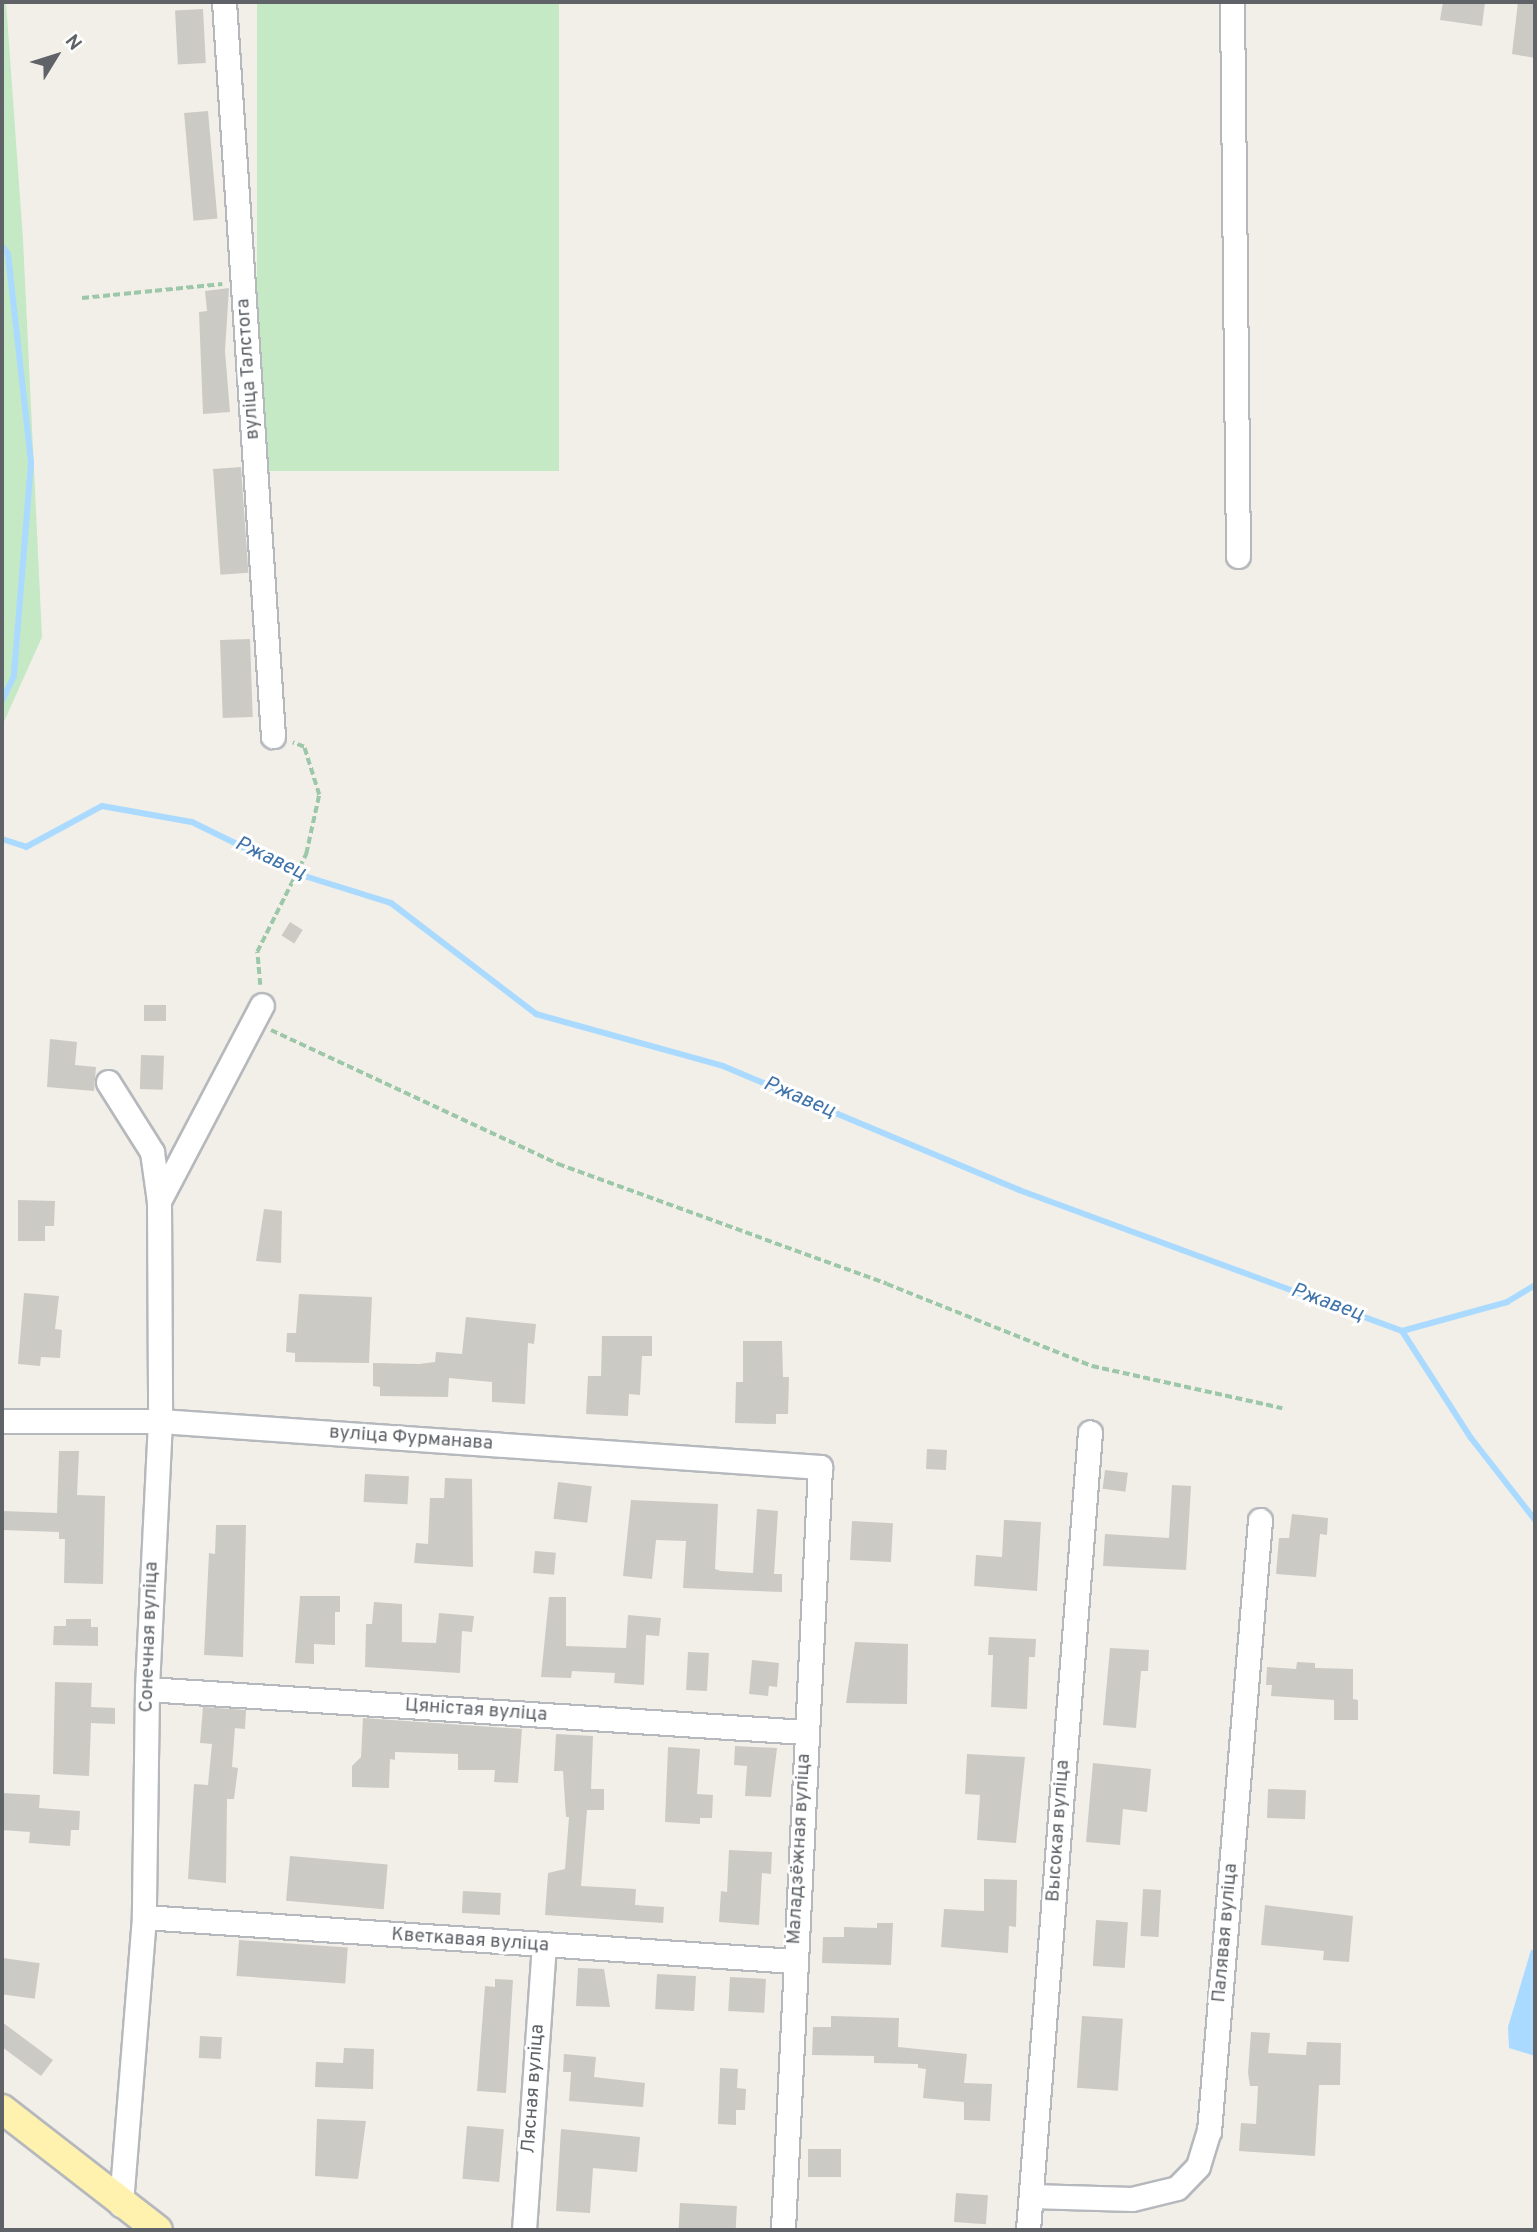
<!DOCTYPE html>
<html>
<head>
<meta charset="utf-8">
<style>
	body { margin:0 }
	#map { position:relative; width:1537px; height:2232px; overflow:hidden; background:#f1efe8; font-family:Overpass,sans-serif }
	div>[style] { position:absolute }
	.green>* { inset:0; background:#c5e8c5; transform-origin:0 0 }
	.water>* { inset:0; background:#aadaff }
	.stream>* { height:6px; margin:-3px; padding:0 3px; transform-origin:3px; border-radius:3px; background:#aadaff }
	.building>* { inset:0; background:#cccac5; transform-origin:0 0 }
	.path>* { height:3.5px; margin-top:-1.75px; transform-origin:0; background:repeating-linear-gradient(90deg,#9cc7a9 0 7px,transparent 0 10.5px) }
	.roads { filter:drop-shadow(2px 0 #b5b8bc) drop-shadow(-2px 0 #b5b8bc) drop-shadow(0 2px #b5b8bc) drop-shadow(0 -2px #b5b8bc) }
	.minor>* { height:23px; margin:-11.5px; padding:0 11.5px; transform-origin:11.5px; border-radius:11.5px; background:#fff }
	.major>* { height:28px; margin:-14px; padding:0 14px; transform-origin:14px; border-radius:14px; background:#fff2af }
	span { translate:-50% -50%; white-space:nowrap; text-align:center; line-height:1.15; -webkit-text-stroke:6px #fff; paint-order:stroke }
	.street-label { font-size:19px; color:#5f6368 }
	.water-label { font-size:21px; color:#4174aa; font-style:italic }
	.frame { position:absolute; inset:0; border:4px solid #5f6368; pointer-events:none }
	.north { position:absolute; left:21px; top:21px; width:70px; height:70px; -webkit-text-stroke:5px #fff; paint-order:stroke; rotate:52deg; font-size:19px; font-weight:700; line-height:28px; text-align:center; color:#5f6368 }
	.north::after { content:''; display:block; margin:auto; width:24px; height:32px; background:#5f6368; clip-path:polygon(50% 0,100% 100%,50% 72%,0 100%) }
</style>
</head>
<body>
<div id="map">
	<div class="green">
		<i style="clip-path:polygon(2px 2px,6px 2px,23px 240px,42px 637px,2px 726px)"></i>
		<i style="left:257px;top:2px;width:302px;height:469px"></i>
	</div>
	<div class="water">
		<i style="clip-path:polygon(1531px 1950px,1535px 1950px,1535px 2056px,1509px 2048px,1508px 2027px)"></i>
	</div>
	<div class="stream">
		<i style="left:2px;top:246px;width:10px;rotate:53deg"></i>
		<i style="left:8px;top:254px;width:210px;rotate:83.7deg"></i>
		<i style="left:31px;top:463px;width:214px;rotate:94.6deg"></i>
		<i style="left:14px;top:676px;width:28px;rotate:116deg"></i>
		<i style="left:2px;top:839px;width:25px;rotate:18deg"></i>
		<i style="left:26px;top:847px;width:86px;rotate:-28.3deg"></i>
		<i style="left:102px;top:806px;width:91px;rotate:10.1deg"></i>
		<i style="left:192px;top:822px;width:118px;rotate:26.1deg"></i>
		<i style="left:298px;top:874px;width:97px;rotate:17.3deg"></i>
		<i style="left:391px;top:903px;width:183px;rotate:37.4deg"></i>
		<i style="left:536px;top:1014px;width:194px;rotate:15.5deg"></i>
		<i style="left:723px;top:1066px;width:321px;rotate:22.7deg"></i>
		<i style="left:1019px;top:1190px;width:408px;rotate:20.2deg"></i>
		<i style="left:1402px;top:1331px;width:127px;rotate:57.2deg"></i>
		<i style="left:1471px;top:1438px;width:104px;rotate:52deg"></i>
		<i style="left:1402px;top:1331px;width:109px;rotate:-15.4deg"></i>
		<i style="left:1507px;top:1302px;width:33px;rotate:-31deg"></i>
	</div>
	<div class="building">
		<i style="clip-path:polygon(1443px 2px,1485px 2px,1482px 26px,1440px 20px)"></i>
		<i style="clip-path:polygon(1518px 2px,1535px 2px,1535px 58px,1512px 54px)"></i>
		<i style="left:203px;top:9px;width:54px;height:28px;rotate:87deg"></i>
		<i style="left:208px;top:111px;width:108px;height:24px;rotate:85deg"></i>
		<i style="clip-path:polygon(229px 288px,225px 351px,230px 412px,203px 414px,199px 312px,207px 311px,205px 291px)"></i>
		<i style="left:241px;top:467px;width:106px;height:28px;rotate:86deg"></i>
		<i style="left:250px;top:639px;width:78px;height:30px;rotate:88deg"></i>
		<i style="left:290px;top:922px;width:15px;height:16px;rotate:32deg"></i>
		<i style="left:144px;top:1005px;width:22px;height:16px"></i>
		<i style="clip-path:polygon(50px 1039px,77px 1042px,75px 1065px,96px 1067px,94px 1091px,47px 1087px)"></i>
		<i style="left:141px;top:1055px;width:23px;height:34px;rotate:2deg"></i>
		<i style="clip-path:polygon(18px 1200px,55px 1201px,54px 1226px,45px 1226px,45px 1241px,18px 1241px)"></i>
		<i style="clip-path:polygon(264px 1209px,282px 1211px,281px 1263px,256px 1261px)"></i>
		<i style="clip-path:polygon(24px 1293px,59px 1296px,55px 1329px,62px 1330px,60px 1358px,41px 1357px,40px 1366px,18px 1364px)"></i>
		<i style="clip-path:polygon(299px 1294px,372px 1297px,369px 1363px,295px 1362px,295px 1353px,286px 1352px,287px 1333px,296px 1333px)"></i>
		<i style="clip-path:polygon(466px 1317px,536px 1324px,534px 1344px,528px 1343px,525px 1404px,492px 1402px,492px 1382px,449px 1378px,448px 1397px,380px 1396px,380px 1387px,373px 1386px,373px 1363px,419px 1364px,435px 1362px,436px 1352px,462px 1354px)"></i>
		<i style="clip-path:polygon(602px 1336px,652px 1336px,652px 1356px,642px 1356px,640px 1395px,629px 1394px,628px 1416px,586px 1414px,588px 1376px,601px 1376px)"></i>
		<i style="clip-path:polygon(743px 1341px,782px 1341px,783px 1377px,789px 1377px,788px 1414px,776px 1414px,776px 1424px,735px 1423px,736px 1382px,743px 1382px)"></i>
		<i style="left:927px;top:1449px;width:20px;height:20px;rotate:3deg"></i>
		<i style="clip-path:polygon(59px 1451px,79px 1451px,77px 1495px,105px 1496px,103px 1584px,64px 1583px,65px 1539px,59px 1539px,59px 1532px,2px 1530px,2px 1511px,57px 1513px)"></i>
		<i style="left:1105px;top:1470px;width:23px;height:19px;rotate:7deg"></i>
		<i style="left:365px;top:1474px;width:44px;height:28px;rotate:3deg"></i>
		<i style="clip-path:polygon(445px 1478px,472px 1479px,473px 1567px,414px 1563px,416px 1543px,428px 1544px,430px 1498px,444px 1498px)"></i>
		<i style="left:558px;top:1482px;width:34px;height:37px;rotate:7deg"></i>
		<i style="clip-path:polygon(1172px 1485px,1191px 1486px,1186px 1570px,1103px 1566px,1105px 1534px,1169px 1538px)"></i>
		<i style="clip-path:polygon(631px 1500px,718px 1504px,715px 1569px,721px 1571px,753px 1573px,757px 1509px,778px 1511px,774px 1574px,782px 1574px,782px 1592px,683px 1588px,686px 1541px,656px 1540px,652px 1579px,623px 1576px)"></i>
		<i style="clip-path:polygon(1292px 1514px,1328px 1518px,1327px 1535px,1320px 1534px,1316px 1577px,1276px 1574px,1279px 1538px,1289px 1538px)"></i>
		<i style="clip-path:polygon(1004px 1520px,1041px 1522px,1037px 1591px,974px 1586px,976px 1555px,1002px 1557px)"></i>
		<i style="left:852px;top:1521px;width:41px;height:39px;rotate:3deg"></i>
		<i style="clip-path:polygon(216px 1525px,246px 1525px,243px 1657px,204px 1655px,209px 1553px,215px 1554px)"></i>
		<i style="left:535px;top:1551px;width:21px;height:22px;rotate:5deg"></i>
		<i style="clip-path:polygon(300px 1596px,340px 1596px,340px 1612px,335px 1612px,335px 1645px,314px 1644px,314px 1664px,295px 1663px)"></i>
		<i style="clip-path:polygon(549px 1597px,566px 1597px,566px 1646px,626px 1648px,628px 1615px,661px 1618px,659px 1636px,646px 1635px,644px 1685px,614px 1683px,615px 1673px,572px 1671px,571px 1678px,541px 1677px)"></i>
		<i style="clip-path:polygon(374px 1602px,402px 1604px,402px 1642px,436px 1643px,439px 1613px,474px 1616px,472px 1632px,462px 1631px,460px 1673px,365px 1667px,366px 1624px,372px 1624px)"></i>
		<i style="clip-path:polygon(66px 1619px,91px 1619px,91px 1627px,98px 1627px,98px 1646px,53px 1645px,54px 1626px,66px 1626px)"></i>
		<i style="clip-path:polygon(989px 1637px,1036px 1639px,1035px 1657px,1029px 1657px,1027px 1709px,991px 1707px,993px 1655px,988px 1655px)"></i>
		<i style="clip-path:polygon(855px 1642px,908px 1644px,907px 1704px,846px 1703px)"></i>
		<i style="clip-path:polygon(1110px 1648px,1149px 1650px,1148px 1671px,1141px 1671px,1136px 1728px,1103px 1725px)"></i>
		<i style="left:688px;top:1652px;width:21px;height:38px;rotate:3deg"></i>
		<i style="clip-path:polygon(752px 1660px,779px 1663px,777px 1687px,769px 1686px,768px 1696px,749px 1694px)"></i>
		<i style="clip-path:polygon(1297px 1662px,1315px 1663px,1315px 1668px,1353px 1669px,1353px 1699px,1358px 1700px,1358px 1720px,1334px 1720px,1334px 1700px,1271px 1696px,1272px 1685px,1266px 1685px,1267px 1667px,1296px 1669px)"></i>
		<i style="clip-path:polygon(55px 1682px,92px 1683px,91px 1707px,115px 1708px,115px 1724px,91px 1723px,89px 1776px,53px 1774px)"></i>
		<i style="clip-path:polygon(203px 1707px,246px 1710px,245px 1729px,235px 1728px,232px 1767px,238px 1768px,234px 1799px,227px 1799px,226px 1883px,188px 1879px,194px 1784px,208px 1785px,212px 1744px,200px 1743px)"></i>
		<i style="clip-path:polygon(363px 1718px,522px 1729px,518px 1783px,494px 1782px,495px 1770px,458px 1770px,458px 1754px,395px 1752px,395px 1760px,390px 1759px,389px 1788px,352px 1787px,352px 1766px,361px 1757px)"></i>
		<i style="clip-path:polygon(556px 1734px,593px 1736px,591px 1789px,604px 1789px,604px 1810px,587px 1810px,581px 1886px,636px 1889px,635px 1905px,664px 1907px,663px 1923px,545px 1915px,548px 1873px,565px 1869px,569px 1817px,566px 1817px,563px 1771px,554px 1771px)"></i>
		<i style="clip-path:polygon(735px 1746px,777px 1748px,771px 1797px,745px 1796px,747px 1766px,734px 1765px)"></i>
		<i style="clip-path:polygon(668px 1747px,700px 1749px,697px 1794px,713px 1795px,712px 1818px,700px 1818px,700px 1824px,665px 1822px)"></i>
		<i style="clip-path:polygon(967px 1754px,1025px 1757px,1016px 1843px,977px 1840px,980px 1795px,965px 1794px)"></i>
		<i style="clip-path:polygon(1093px 1763px,1151px 1769px,1147px 1812px,1123px 1809px,1120px 1845px,1086px 1842px)"></i>
		<i style="left:1268px;top:1789px;width:38px;height:29px;rotate:2deg"></i>
		<i style="clip-path:polygon(3px 1793px,40px 1795px,39px 1808px,80px 1811px,79px 1830px,71px 1830px,70px 1846px,29px 1843px,30px 1832px,2px 1830px)"></i>
		<i style="clip-path:polygon(729px 1850px,772px 1852px,771px 1874px,762px 1873px,759px 1925px,719px 1922px,721px 1891px,727px 1892px)"></i>
		<i style="left:290px;top:1856px;width:98px;height:45px;rotate:5deg"></i>
		<i style="clip-path:polygon(984px 1879px,1017px 1880px,1016px 1927px,1009px 1926px,1008px 1953px,941px 1947px,944px 1909px,984px 1911px)"></i>
		<i style="left:1143px;top:1889px;width:18px;height:47px;rotate:3deg"></i>
		<i style="left:463px;top:1891px;width:38px;height:22px;rotate:3deg"></i>
		<i style="clip-path:polygon(1265px 1905px,1353px 1916px,1349px 1962px,1323px 1960px,1324px 1951px,1261px 1945px)"></i>
		<i style="left:1096px;top:1920px;width:32px;height:46px;rotate:4deg"></i>
		<i style="clip-path:polygon(877px 1923px,893px 1923px,891px 1965px,822px 1963px,823px 1937px,844px 1937px,844px 1927px,877px 1928px)"></i>
		<i style="left:239px;top:1940px;width:109px;height:36px;rotate:4deg"></i>
		<i style="left:3px;top:1958px;width:37px;height:36px;rotate:8deg"></i>
		<i style="clip-path:polygon(578px 1968px,604px 1969px,610px 2007px,576px 2006px)"></i>
		<i style="left:657px;top:1974px;width:39px;height:35px;rotate:3deg"></i>
		<i style="left:730px;top:1977px;width:36px;height:34px;rotate:3deg"></i>
		<i style="clip-path:polygon(495px 1979px,513px 1980px,506px 2093px,477px 2091px,485px 1986px,495px 1987px)"></i>
		<i style="clip-path:polygon(831px 2016px,899px 2018px,898px 2047px,967px 2054px,964px 2083px,992px 2084px,990px 2121px,964px 2120px,964px 2102px,923px 2098px,926px 2069px,918px 2068px,918px 2064px,874px 2063px,874px 2056px,812px 2055px,813px 2027px,831px 2027px)"></i>
		<i style="left:1082px;top:2016px;width:41px;height:72px;rotate:4deg"></i>
		<i style="clip-path:polygon(2px 2022px,53px 2060px,41px 2076px,2px 2047px)"></i>
		<i style="clip-path:polygon(1251px 2032px,1270px 2033px,1268px 2053px,1306px 2055px,1307px 2042px,1341px 2043px,1340px 2085px,1319px 2085px,1315px 2156px,1239px 2151px,1241px 2123px,1256px 2124px,1258px 2086px,1250px 2086px,1248px 2073px)"></i>
		<i style="left:200px;top:2036px;width:22px;height:22px;rotate:3deg"></i>
		<i style="clip-path:polygon(344px 2048px,374px 2049px,373px 2089px,315px 2087px,316px 2062px,343px 2063px)"></i>
		<i style="clip-path:polygon(564px 2054px,596px 2057px,594px 2077px,645px 2083px,643px 2107px,569px 2101px,571px 2072px,563px 2072px)"></i>
		<i style="clip-path:polygon(720px 2068px,738px 2069px,737px 2088px,746px 2089px,745px 2110px,736px 2110px,736px 2125px,718px 2124px)"></i>
		<i style="clip-path:polygon(317px 2119px,366px 2121px,358px 2179px,315px 2176px)"></i>
		<i style="left:467px;top:2126px;width:37px;height:53px;rotate:5deg"></i>
		<i style="clip-path:polygon(561px 2129px,640px 2137px,637px 2172px,593px 2168px,590px 2213px,556px 2211px)"></i>
		<i style="left:808px;top:2149px;width:33px;height:28px"></i>
		<i style="left:956px;top:2193px;width:32px;height:29px;rotate:4deg"></i>
		<i style="left:680px;top:2203px;width:57px;height:27px;rotate:3deg"></i>
	</div>
	<div class="path">
		<i style="left:82px;top:298px;width:141px;rotate:-5.7deg"></i>
		<i style="left:260px;top:985px;width:33px;rotate:-95deg"></i>
		<i style="left:257px;top:952px;width:110px;rotate:-63.4deg"></i>
		<i style="left:306px;top:854px;width:60px;rotate:-77.6deg"></i>
		<i style="left:319px;top:795px;width:50px;rotate:-107.4deg"></i>
		<i style="left:304px;top:747px;width:12px;rotate:-160deg"></i>
		<i style="left:271px;top:1030px;width:317px;rotate:25deg"></i>
		<i style="left:558px;top:1164px;width:350px;rotate:20deg"></i>
		<i style="left:887px;top:1284px;width:221px;rotate:21.8deg"></i>
		<i style="left:1092px;top:1366px;width:195px;rotate:12.5deg"></i>
	</div>
	<div class="roads">
		<div class="minor">
			<i style="left:224px;top:2px;width:736px;rotate:86.18deg"></i>
			<i style="left:1232px;top:2px;width:554px;rotate:89.38deg"></i>
			<i style="left:108px;top:1082px;width:83px;rotate:57.8deg"></i>
			<i style="left:152px;top:1152px;width:49px;rotate:81.9deg"></i>
			<i style="left:159px;top:1201px;width:220px;rotate:89.7deg"></i>
			<i style="left:160px;top:1421px;width:268px;rotate:92.8deg"></i>
			<i style="left:147px;top:1689px;width:228px;rotate:90.8deg"></i>
			<i style="left:144px;top:1917px;width:289px;rotate:94.6deg"></i>
			<i style="left:159px;top:1201px;width:221px;rotate:-62.3deg"></i>
			<i style="left:2px;top:1421px;width:158px"></i>
			<i style="left:160px;top:1421px;width:662px;rotate:3.99deg"></i>
			<i style="left:820px;top:1467px;width:764px;rotate:92.78deg"></i>
			<i style="left:147px;top:1689px;width:659px;rotate:3.74deg"></i>
			<i style="left:144px;top:1917px;width:652px;rotate:3.87deg"></i>
			<i style="left:1031px;top:2196px;width:101px;rotate:1.7deg"></i>
			<i style="left:1132px;top:2199px;width:46px;rotate:-13.7deg"></i>
			<i style="left:1177px;top:2188px;width:30px;rotate:-46deg"></i>
			<i style="left:1198px;top:2166px;width:37px;rotate:-73deg"></i>
			<i style="left:1209px;top:2131px;width:613px;rotate:-85.23deg"></i>
			<i style="left:524px;top:2230px;width:284px;rotate:-86deg"></i>
			<i style="left:1028px;top:2230px;width:800px;rotate:-85.56deg"></i>
		</div>
		<div class="major">
			<i style="left:2px;top:2109px;width:197px;rotate:37.8deg"></i>
		</div>
	</div>
	<div class="street-label">
		<span style="left:249px;top:369px;rotate:-94deg">вуліца Талстога</span>
		<span style="left:411px;top:1439px;rotate:4deg">вуліца Фурманава</span>
		<span style="left:150px;top:1637px;rotate:-88deg">Сонечная вуліца</span>
		<span style="left:476px;top:1711px;rotate:4deg">Цяністая вуліца</span>
		<span style="left:1059px;top:1831px;rotate:-86deg">Высокая вуліца</span>
		<span style="left:800px;top:1849px;rotate:-87deg">Маладзёжная вуліца</span>
		<span style="left:1226px;top:1933px;rotate:-85deg">Палявая вуліца</span>
		<span style="left:470px;top:1941px;rotate:4deg">Кветкавая вуліца</span>
		<span style="left:534px;top:2089px;rotate:-86deg">Лясная вуліца</span>
	</div>
	<div class="water-label">
		<span style="left:270px;top:859px;rotate:25deg">Ржавец</span>
		<span style="left:799px;top:1098px;rotate:23deg">Ржавец</span>
		<span style="left:1327px;top:1303px;rotate:20deg">Ржавец</span>
	</div>
	<div class="frame"></div>
	<div class="north">N</div>
</div>
</body>
</html>
